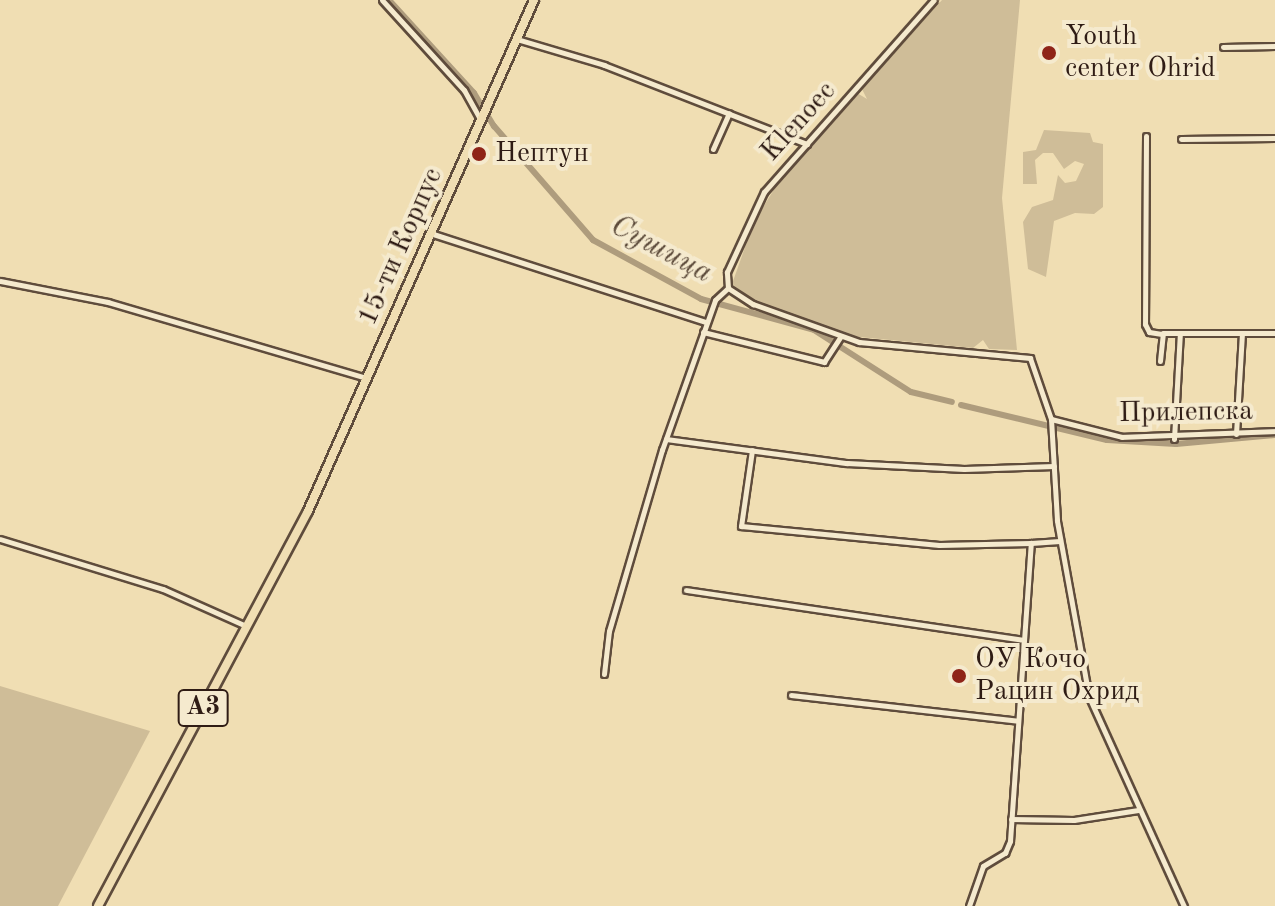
<!DOCTYPE html>
<html>
<head>
<meta charset="utf-8">
<style>
	body { margin:0 }
	#map { position:relative; width:1275px; height:906px; overflow:hidden; background:#f0deb3; font-family:"Old Standard TT",serif }
	div>[style] { position:absolute }
	.green>* { inset:0; background:#cfbd98 }
	.canal>* { height:6px; margin:-3px; padding:0 3px; transform-origin:3px; border-radius:3px; background:#ae9c7d }
	.roads { filter:drop-shadow(2px 0 #5f4c3c) drop-shadow(-2px 0 #5f4c3c) drop-shadow(0 2px #5f4c3c) drop-shadow(0 -2px #5f4c3c) }
	.street>* { height:5px; margin:-2.5px; padding:0 2.5px; transform-origin:2.5px; border-radius:2.5px; background:#f5eace }
	.primary>* { height:8px; margin:-4px; padding:0 4px; transform-origin:4px; border-radius:4px; background:#f0deb3 }
	.dots>* { width:22px; height:22px; translate:-50% -50%; box-sizing:border-box; border:4px solid #f5eace; border-radius:50% }
	span { translate:-50% -50%; white-space:nowrap; text-align:center; line-height:1.15; -webkit-text-stroke:8px #f5eace; paint-order:stroke }
	.shield-label span { padding:2px 6px; background:#f5eace; border:2px solid; border-radius:6px; -webkit-text-stroke-width:0 }
	.shield-label { font-size:26px; color:#2f1c15; font-weight:700 }
	.poi-label { font-size:28px; color:#2f1c15 }
	.left { translate:0 -50%; text-align:left }
	.street-label { font-size:28px; color:#2f1c15 }
	.water-label { font-size:30px; color:#5b4939; font-style:italic }
</style>
</head>
<body>
<div id="map">
	<div class="green">
		<i style="clip-path:polygon(942px 0,1020px 0,1002px 198px,1017px 350px,989px 349px,983px 340px,973px 348px,849px 336px,751px 299px,732px 284px,754px 222px,781px 178px,857px 93px,867px 99px,862px 89px)"></i>
		<i style="clip-path:polygon(1044px 130px,1090px 133px,1093px 142px,1103px 144px,1103px 207px,1094px 214px,1075px 213px,1054px 221px,1046px 277px,1028px 269px,1023px 222px,1032px 207px,1053px 200px,1058px 175px,1065px 183px,1076px 181px,1084px 164px,1075px 161px,1064px 169px,1053px 153px,1043px 153px,1035px 160px,1037px 184px,1023px 184px,1023px 152px,1036px 150px)"></i>
		<i style="clip-path:polygon(0 686px,150px 731px,58px 906px,0 906px)"></i>
	</div>
	<div class="canal">
		<i style="left:389px;top:0;width:126px;rotate:47.6deg"></i>
		<i style="left:474px;top:93px;width:39px;rotate:59deg"></i>
		<i style="left:494px;top:126px;width:151px;rotate:49deg"></i>
		<i style="left:593px;top:240px;width:123px;rotate:28.6deg"></i>
		<i style="left:701px;top:299px;width:117px;rotate:15.3deg"></i>
		<i style="left:814px;top:330px;width:115px;rotate:32.6deg"></i>
		<i style="left:911px;top:392px;width:42px;rotate:13.7deg"></i>
		<i style="left:961px;top:405px;width:150px;rotate:13.5deg"></i>
		<i style="left:1107px;top:440px;width:69px;rotate:3.3deg"></i>
		<i style="left:1176px;top:444px;width:99px;rotate:-5.2deg"></i>
	</div>
	<div class="roads">
		<div class="street">
			<i style="left:382px;top:0;width:122px;rotate:47.7deg"></i>
			<i style="left:464px;top:90px;width:33px;rotate:61deg"></i>
			<i style="left:517px;top:39px;width:91px;rotate:16.6deg"></i>
			<i style="left:604px;top:65px;width:218px;rotate:21.3deg"></i>
			<i style="left:1223px;top:47px;width:52px;rotate:-1.1deg"></i>
			<i style="left:1146px;top:136px;width:188px;rotate:90.3deg"></i>
			<i style="left:1145px;top:324px;width:9px;rotate:63deg"></i>
			<i style="left:1149px;top:332px;width:13px;rotate:9deg"></i>
			<i style="left:1181px;top:139px;width:94px;rotate:-0.6deg"></i>
			<i style="left:713px;top:149px;width:39px;rotate:-66deg"></i>
			<i style="left:430px;top:233px;width:290px;rotate:17.9deg"></i>
			<i style="left:0;top:281px;width:110px;rotate:11deg"></i>
			<i style="left:108px;top:302px;width:270px;rotate:16.4deg"></i>
			<i style="left:728px;top:288px;width:30px;rotate:33deg"></i>
			<i style="left:753px;top:304px;width:113px;rotate:19.7deg"></i>
			<i style="left:859px;top:342px;width:172px;rotate:5.3deg"></i>
			<i style="left:1030px;top:358px;width:65px;rotate:71deg"></i>
			<i style="left:1051px;top:419px;width:102px;rotate:86.6deg"></i>
			<i style="left:1057px;top:521px;width:179px;rotate:79.7deg"></i>
			<i style="left:1089px;top:697px;width:230px;rotate:65.6deg"></i>
			<i style="left:728px;top:288px;width:16px;rotate:-94deg"></i>
			<i style="left:727px;top:272px;width:88px;rotate:-65.2deg"></i>
			<i style="left:764px;top:192px;width:256px;rotate:-48.5deg"></i>
			<i style="left:703px;top:332px;width:125px;rotate:13.9deg"></i>
			<i style="left:824px;top:362px;width:30px;rotate:-57deg"></i>
			<i style="left:1160px;top:361px;width:28px;rotate:-84deg"></i>
			<i style="left:1163px;top:333px;width:112px"></i>
			<i style="left:1051px;top:419px;width:73px;rotate:14.2deg"></i>
			<i style="left:1122px;top:437px;width:153px;rotate:-2.2deg"></i>
			<i style="left:1236px;top:434px;width:101px;rotate:-86.6deg"></i>
			<i style="left:666px;top:439px;width:183px;rotate:7.6deg"></i>
			<i style="left:847px;top:463px;width:117px;rotate:2.9deg"></i>
			<i style="left:964px;top:469px;width:90px;rotate:-1.9deg"></i>
			<i style="left:1174px;top:439px;width:106px;rotate:-86.8deg"></i>
			<i style="left:752px;top:450px;width:77px;rotate:98.2deg"></i>
			<i style="left:741px;top:526px;width:199px;rotate:5.5deg"></i>
			<i style="left:939px;top:545px;width:92px;rotate:-1.2deg"></i>
			<i style="left:0;top:539px;width:170px;rotate:17.1deg"></i>
			<i style="left:163px;top:589px;width:91px;rotate:24deg"></i>
			<i style="left:686px;top:590px;width:341px;rotate:8.4deg"></i>
			<i style="left:604px;top:674px;width:43px;rotate:-83.4deg"></i>
			<i style="left:609px;top:631px;width:189px;rotate:-73.7deg"></i>
			<i style="left:662px;top:450px;width:159px;rotate:-70.5deg"></i>
			<i style="left:715px;top:300px;width:18px;rotate:-43deg"></i>
			<i style="left:791px;top:695px;width:228px;rotate:6.5deg"></i>
			<i style="left:1011px;top:819px;width:63px;rotate:0.9deg"></i>
			<i style="left:1074px;top:820px;width:65px;rotate:-8.9deg"></i>
			<i style="left:969px;top:906px;width:42px;rotate:-70.7deg"></i>
			<i style="left:983px;top:866px;width:26px;rotate:-31deg"></i>
			<i style="left:1005px;top:853px;width:13px;rotate:-67deg"></i>
			<i style="left:1010px;top:841px;width:299px;rotate:-86deg"></i>
			<i style="left:1031px;top:543px;width:29px;rotate:-4deg"></i>
		</div>
		<div class="primary">
			<i style="left:98px;top:906px;width:447px;rotate:-62deg"></i>
			<i style="left:308px;top:511px;width:559px;rotate:-66.14deg"></i>
		</div>
	</div>
	<div class="dots">
		<i style="left:1049px;top:53px;background:#8f2418"></i>
		<i style="left:479px;top:154px;background:#8f2418"></i>
		<i style="left:959px;top:676px;background:#8f2418"></i>
	</div>
	<div class="shield-label">
		<span style="left:203px;top:708px">A3</span>
	</div>
	<div class="poi-label">
		<span class="left" style="left:1065px;top:53px">Youth<br>center Ohrid</span>
		<span class="left" style="left:495px;top:154px">Нептун</span>
		<span class="left" style="left:975px;top:676px">ОУ Кочо<br>Рацин Охрид</span>
	</div>
	<div class="street-label">
		<span style="left:799px;top:122px;rotate:-48deg">Klenoec</span>
		<span style="left:401px;top:247px;rotate:-66deg">15-ти Корпус</span>
		<span style="left:1186px;top:413px;rotate:-1deg">Прилепска</span>
	</div>
	<div class="water-label">
		<span style="left:661px;top:250px;rotate:28deg">Сушица</span>
	</div>
</div>
</body>
</html>
